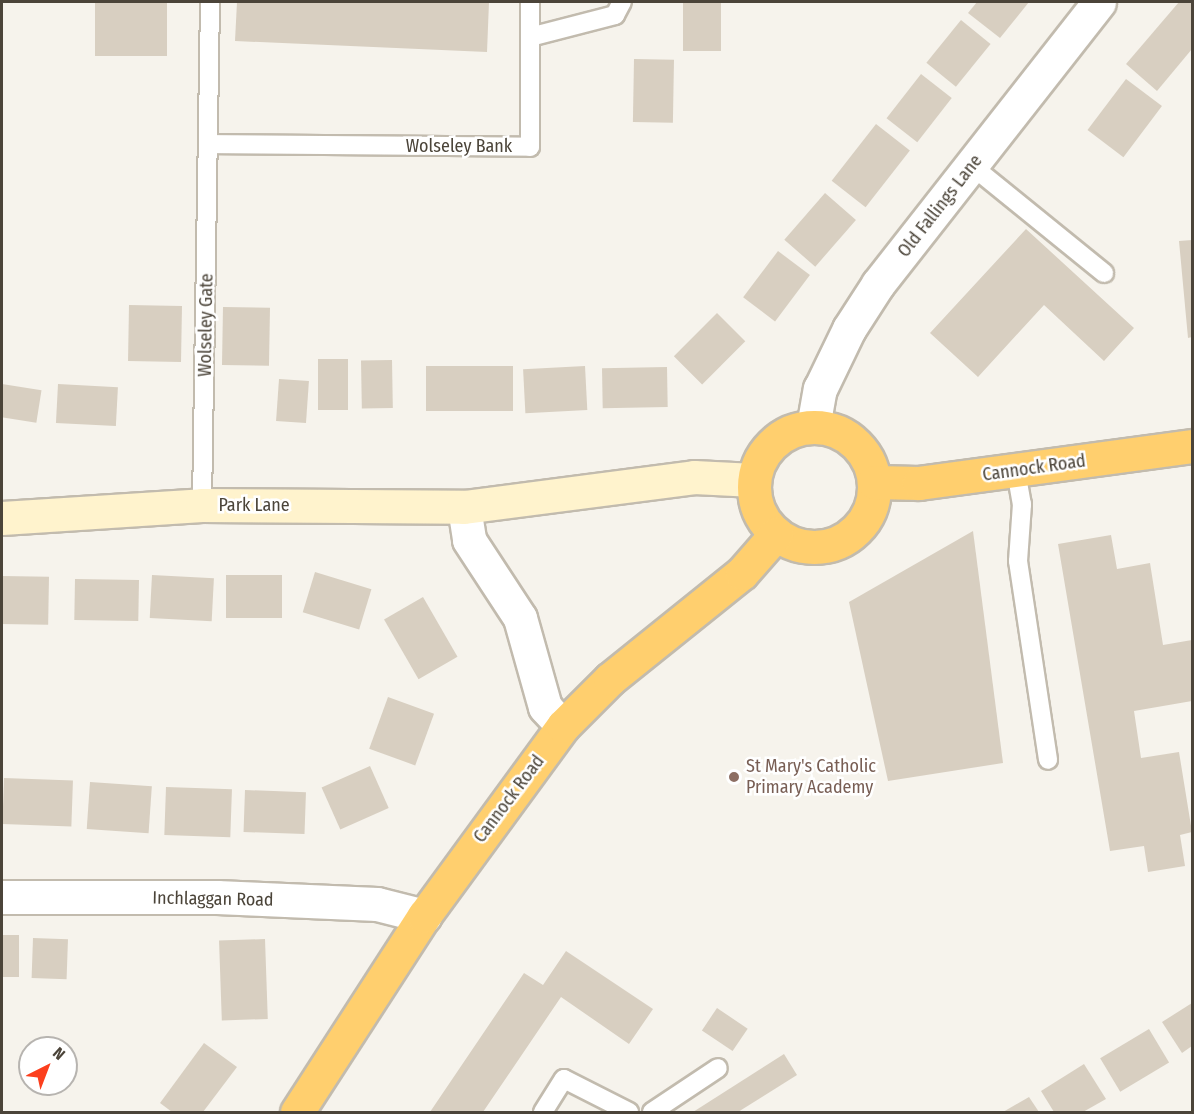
<!DOCTYPE html>
<html>
<head>
<meta charset="utf-8">
<style>
	body { margin:0 }
	#map { position:relative; width:1194px; height:1114px; overflow:hidden; background:#f6f3ec; font-family:"Fira Sans Condensed",sans-serif }
	div>[style] { position:absolute }
	.building>* { inset:0; background:#d8cfc1; transform-origin:0 0 }
	.roads { filter:drop-shadow(2px 0 #c2bbae) drop-shadow(-2px 0 #c2bbae) drop-shadow(0 2px #c2bbae) drop-shadow(0 -2px #c2bbae) }
	.lane>* { height:18px; margin:-9px; padding:0 9px; transform-origin:9px; border-radius:9px; background:#fff }
	.street>* { height:33px; margin:-16.5px; padding:0 16.5px; transform-origin:16.5px; border-radius:16.5px; background:#fff }
	.secondary>* { height:33px; margin:-16.5px; padding:0 16.5px; transform-origin:16.5px; border-radius:16.5px; background:#fff3cd }
	.highway>* { height:33px; margin:-16.5px; padding:0 16.5px; transform-origin:16.5px; border-radius:16.5px; background:#ffcf6e }
	.highway>.ring { margin:-16.5px; padding:0; box-sizing:content-box; background:none; border:33px solid #ffcf6e; border-radius:50% }
	.dots>* { width:16px; height:16px; translate:-50% -50%; box-sizing:border-box; border:3px solid #fff; border-radius:50% }
	span { translate:-50% -50%; white-space:nowrap; text-align:center; line-height:1.15; -webkit-text-stroke:5px #fff; paint-order:stroke }
	.street-label { font-size:18px; color:#4b4439 }
	.education-label { font-size:18px; color:#785e54 }
	.left { translate:0 -50%; text-align:left }
	.frame { position:absolute; inset:0; border:3px solid #4b4439; pointer-events:none }
	.north { position:absolute; left:18px; top:1036px; width:60px; height:60px; box-sizing:border-box; background:#fff; border:2px solid #b7b4b0; border-radius:50%; rotate:42deg; font-size:16px; font-weight:700; line-height:24px; text-align:center; color:#4b4439 }
	.north::after { content:''; display:block; margin:auto; width:21px; height:27px; background:#fc3f1d; clip-path:polygon(50% 0,100% 100%,50% 72%,0 100%) }
</style>
</head>
<body>
<div id="map">
	<div class="building">
		<i style="left:95px;top:2px;width:72px;height:54px"></i>
		<i style="clip-path:polygon(237px 2px,489px 2px,487px 52px,235px 41px)"></i>
		<i style="left:683px;top:2px;width:38px;height:49px"></i>
		<i style="clip-path:polygon(977px 2px,1029px 2px,1000px 38px,968px 13px)"></i>
		<i style="clip-path:polygon(1179px 2px,1192px 3px,1192px 49px,1157px 91px,1126px 64px)"></i>
		<i style="left:961px;top:20px;width:38px;height:55px;rotate:39deg"></i>
		<i style="left:634px;top:59px;width:40px;height:63px;rotate:1deg"></i>
		<i style="left:921px;top:74px;width:39px;height:56px;rotate:38deg"></i>
		<i style="left:1126px;top:79px;width:45px;height:64px;rotate:37deg"></i>
		<i style="left:876px;top:124px;width:43px;height:72px;rotate:38deg"></i>
		<i style="left:825px;top:193px;width:41px;height:62px;rotate:41deg"></i>
		<i style="clip-path:polygon(1026px 229px,1134px 328px,1104px 361px,1044px 305px,978px 377px,930px 333px)"></i>
		<i style="clip-path:polygon(1192px 240px,1192px 337px,1188px 338px,1179px 241px)"></i>
		<i style="left:778px;top:251px;width:40px;height:58px;rotate:37deg"></i>
		<i style="left:129px;top:305px;width:53px;height:56px;rotate:1deg"></i>
		<i style="left:223px;top:307px;width:47px;height:58px;rotate:1deg"></i>
		<i style="left:717px;top:313px;width:40px;height:61px;rotate:45deg"></i>
		<i style="left:318px;top:359px;width:30px;height:51px"></i>
		<i style="left:392px;top:360px;width:48px;height:31px;rotate:89deg"></i>
		<i style="left:513px;top:366px;width:45px;height:87px;rotate:90deg"></i>
		<i style="left:585px;top:366px;width:44px;height:62px;rotate:87deg"></i>
		<i style="left:667px;top:367px;width:40px;height:65px;rotate:89deg"></i>
		<i style="left:279px;top:379px;width:30px;height:42px;rotate:4deg"></i>
		<i style="left:2px;top:384px;width:40px;height:33px;rotate:9deg"></i>
		<i style="left:58px;top:384px;width:60px;height:39px;rotate:3deg"></i>
		<i style="clip-path:polygon(973px 531px,1003px 763px,888px 781px,849px 602px)"></i>
		<i style="clip-path:polygon(1111px 535px,1117px 569px,1150px 563px,1163px 645px,1192px 640px,1192px 701px,1134px 711px,1141px 758px,1179px 752px,1192px 832px,1180px 835px,1185px 866px,1148px 872px,1144px 846px,1110px 851px,1058px 544px)"></i>
		<i style="left:315px;top:572px;width:59px;height:42px;rotate:17deg"></i>
		<i style="left:152px;top:575px;width:62px;height:43px;rotate:3deg"></i>
		<i style="left:282px;top:575px;width:43px;height:56px;rotate:90deg"></i>
		<i style="left:2px;top:576px;width:47px;height:48px;rotate:1deg"></i>
		<i style="left:75px;top:579px;width:64px;height:41px;rotate:1deg"></i>
		<i style="left:423px;top:597px;width:69px;height:45px;rotate:60deg"></i>
		<i style="left:388px;top:697px;width:49px;height:55px;rotate:20deg"></i>
		<i style="left:370px;top:766px;width:46px;height:53px;rotate:66deg"></i>
		<i style="left:4px;top:778px;width:69px;height:46px;rotate:2deg"></i>
		<i style="left:90px;top:782px;width:62px;height:47px;rotate:4deg"></i>
		<i style="left:166px;top:787px;width:66px;height:48px;rotate:2deg"></i>
		<i style="left:245px;top:790px;width:61px;height:42px;rotate:2deg"></i>
		<i style="left:2px;top:935px;width:17px;height:42px"></i>
		<i style="left:33px;top:938px;width:35px;height:40px;rotate:2deg"></i>
		<i style="left:265px;top:939px;width:80px;height:46px;rotate:88deg"></i>
		<i style="clip-path:polygon(566px 951px,653px 1009px,629px 1044px,561px 997px,483px 1112px,430px 1112px,524px 973px,543px 985px)"></i>
		<i style="clip-path:polygon(1192px 1003px,1192px 1046px,1182px 1053px,1162px 1022px)"></i>
		<i style="left:717px;top:1008px;width:37px;height:27px;rotate:34deg"></i>
		<i style="left:1149px;top:1029px;width:39px;height:57px;rotate:59deg"></i>
		<i style="clip-path:polygon(204px 1043px,237px 1067px,203px 1112px,172px 1112px,160px 1103px)"></i>
		<i style="clip-path:polygon(784px 1054px,797px 1075px,738px 1112px,693px 1112px)"></i>
		<i style="clip-path:polygon(1084px 1064px,1106px 1099px,1083px 1112px,1054px 1112px,1041px 1091px)"></i>
		<i style="clip-path:polygon(1029px 1097px,1039px 1112px,1003px 1112px)"></i>
	</div>
	<div class="roads">
		<div class="lane">
			<i style="left:530px;top:2px;width:35px;rotate:90deg"></i>
			<i style="left:210px;top:144px;width:320px;rotate:0.5deg"></i>
			<i style="left:530px;top:147px;width:110px;rotate:-90deg"></i>
			<i style="left:530px;top:37px;width:88px;rotate:-14.5deg"></i>
			<i style="left:615px;top:15px;width:15px;rotate:-62deg"></i>
			<i style="left:972px;top:166px;width:170px;rotate:39deg"></i>
			<i style="left:1016px;top:471px;width:34px;rotate:80deg"></i>
			<i style="left:1022px;top:504px;width:57px;rotate:94deg"></i>
			<i style="left:1018px;top:561px;width:201px;rotate:81.4deg"></i>
			<i style="left:202px;top:505px;width:503px;rotate:-89.09deg"></i>
			<i style="left:543px;top:1112px;width:39px;rotate:-58deg"></i>
			<i style="left:564px;top:1079px;width:73px;rotate:26.9deg"></i>
			<i style="left:652px;top:1112px;width:79px;rotate:-33.7deg"></i>
		</div>
		<div class="street">
			<i style="left:813px;top:427px;width:39px;rotate:-80deg"></i>
			<i style="left:820px;top:389px;width:67px;rotate:-64.2deg"></i>
			<i style="left:849px;top:329px;width:54px;rotate:-57.2deg"></i>
			<i style="left:878px;top:284px;width:358px;rotate:-51.9deg"></i>
			<i style="left:464px;top:507px;width:33px;rotate:81deg"></i>
			<i style="left:469px;top:540px;width:93px;rotate:56.8deg"></i>
			<i style="left:520px;top:618px;width:92px;rotate:74.3deg"></i>
			<i style="left:545px;top:707px;width:26px;rotate:47deg"></i>
			<i style="left:2px;top:897px;width:215px"></i>
			<i style="left:217px;top:897px;width:160px;rotate:2.5deg"></i>
			<i style="left:377px;top:904px;width:49px;rotate:14.3deg"></i>
		</div>
		<div class="secondary">
			<i style="left:2px;top:518px;width:200px;rotate:-3.7deg"></i>
			<i style="left:202px;top:505px;width:262px;rotate:0.4deg"></i>
			<i style="left:464px;top:507px;width:232px;rotate:-7.4deg"></i>
			<i style="left:694px;top:477px;width:60px;rotate:2.9deg"></i>
		</div>
		<div class="highway">
			<i class="ring" style="left:754px;top:427px;width:87px;height:87px"></i>
			<i style="left:874px;top:482px;width:45px;rotate:1.3deg"></i>
			<i style="left:919px;top:483px;width:275px;rotate:-7.7deg"></i>
			<i style="left:297px;top:1112px;width:234px;rotate:-57.1deg"></i>
			<i style="left:424px;top:916px;width:235px;rotate:-53.8deg"></i>
			<i style="left:563px;top:726px;width:66px;rotate:-45deg"></i>
			<i style="left:610px;top:679px;width:169px;rotate:-38.8deg"></i>
			<i style="left:742px;top:573px;width:52px;rotate:-48.9deg"></i>
		</div>
	</div>
	<div class="dots">
		<i style="left:734px;top:777px;background:#8d6e63"></i>
	</div>
	<div class="street-label">
		<span style="left:459px;top:146px">Wolseley Bank</span>
		<span style="left:940px;top:206px;rotate:-52deg">Old Fallings Lane</span>
		<span style="left:206px;top:325px;rotate:-89deg">Wolseley Gate</span>
		<span style="left:1034px;top:468px;rotate:-8deg">Cannock Road</span>
		<span style="left:254px;top:505px">Park Lane</span>
		<span style="left:509px;top:799px;rotate:-53deg">Cannock Road</span>
		<span style="left:213px;top:899px;rotate:1deg">Inchlaggan Road</span>
	</div>
	<div class="education-label">
		<span class="left" style="left:746px;top:777px">St Mary's Catholic<br>Primary Academy</span>
	</div>
	<div class="frame"></div>
	<div class="north">N</div>
</div>
</body>
</html>
